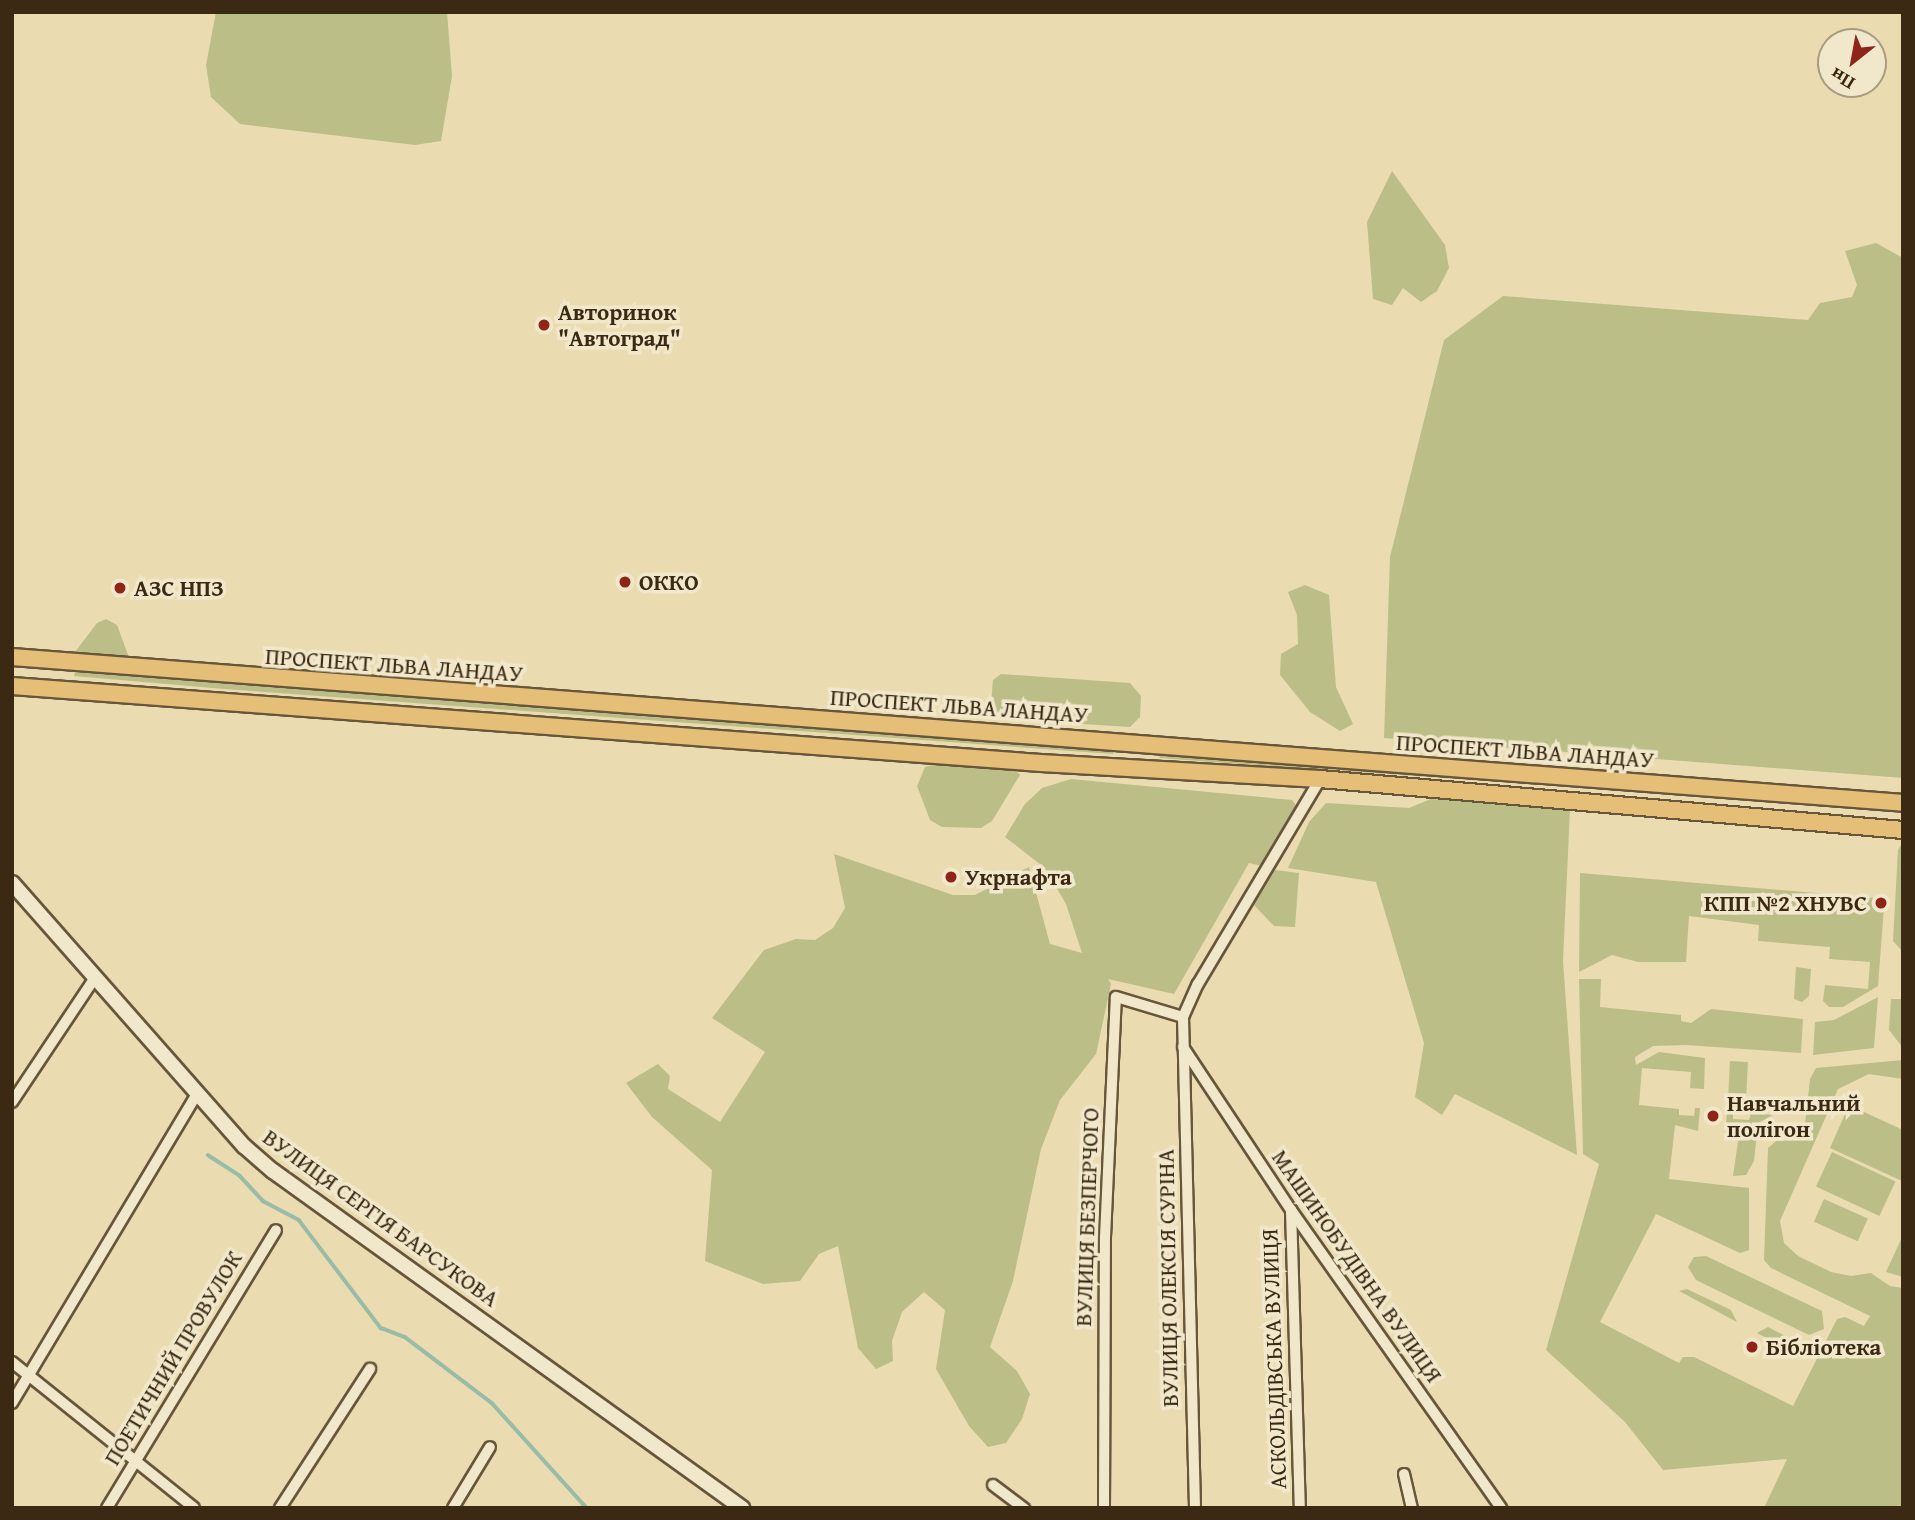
<!DOCTYPE html>
<html>
<head>
<meta charset="utf-8">
<style>
	body { margin:0 }
	#map { position:relative; width:1915px; height:1520px; overflow:hidden; background:#eadbb1; font-family:"Gentium Book Plus",serif }
	div>[style] { position:absolute }
	.green>* { inset:0; background:#bcbe88; transform-origin:0 0 }
	.stream>* { height:3.5px; margin:-1.75px; padding:0 1.75px; transform-origin:1.75px; border-radius:1.75px; background:#99bca6 }
	.roads { filter:drop-shadow(2px 0 #67563b) drop-shadow(-2px 0 #67563b) drop-shadow(0 2px #67563b) drop-shadow(0 -2px #67563b) }
	.street>* { height:10px; margin:-5px; padding:0 5px; transform-origin:5px; border-radius:5px; background:#f1e8cc }
	.secondary>* { height:14px; margin:-7px; padding:0 7px; transform-origin:7px; border-radius:7px; background:#f1e8cc }
	.primary>* { height:16px; margin:-8px; padding:0 8px; transform-origin:8px; border-radius:8px; background:#e5be78 }
	.dots>* { width:19px; height:19px; translate:-50% -50%; box-sizing:border-box; border:4px solid #f1e8cc; border-radius:50% }
	span { translate:-50% -50%; white-space:nowrap; text-align:center; line-height:1.15; -webkit-text-stroke:7px #f1e8cc; paint-order:stroke }
	.poi-label { font-size:23px; color:#3b2914; font-weight:700 }
	.left { translate:0 -50%; text-align:left }
	.right { translate:-100% -50%; text-align:right }
	.street-label { font-size:23px; color:#3b2914 }
	.frame { position:absolute; inset:0; border:14px solid #3b2914; pointer-events:none }
	.north { position:absolute; left:1817px; top:28px; width:70px; height:70px; box-sizing:border-box; background:#f1e8cc; border:2px solid #a89c82; border-radius:50%; rotate:211deg; font-size:19px; font-weight:700; line-height:28px; text-align:center; color:#3b2914 }
	.north::after { content:''; display:block; margin:auto; width:24px; height:32px; background:#8f2418; clip-path:polygon(50% 0,100% 100%,50% 72%,0 100%) }
</style>
</head>
<body>
<div id="map">
	<div class="green">
		<i style="clip-path:polygon(216px 12px,447px 12px,452px 76px,441px 141px,415px 145px,240px 124px,211px 97px,206px 65px)"></i>
		<i style="clip-path:polygon(1392px 171px,1445px 245px,1449px 268px,1437px 291px,1421px 302px,1403px 288px,1392px 305px,1373px 299px,1367px 222px)"></i>
		<i style="clip-path:polygon(1876px 243px,1903px 258px,1903px 778px,1384px 738px,1390px 557px,1444px 340px,1503px 296px,1808px 320px,1820px 303px,1852px 297px,1857px 285px,1845px 251px)"></i>
		<i style="clip-path:polygon(1305px 585px,1329px 595px,1336px 687px,1353px 724px,1340px 731px,1310px 712px,1280px 675px,1281px 654px,1298px 644px,1297px 615px,1288px 592px)"></i>
		<i style="clip-path:polygon(106px 619px,117px 625px,130px 660px,75px 652px,97px 623px)"></i>
		<i style="clip-path:polygon(75px 672px,1113px 749px,1113px 754px,224px 689px,74px 676px)"></i>
		<i style="clip-path:polygon(1001px 674px,1130px 683px,1141px 696px,1140px 717px,1130px 727px,1003px 719px,991px 704px,993px 680px)"></i>
		<i style="clip-path:polygon(1158px 754px,1335px 765px,1334px 771px,1160px 758px)"></i>
		<i style="clip-path:polygon(933px 765px,1012px 767px,1020px 775px,992px 821px,981px 828px,942px 827px,930px 820px,917px 786px,925px 767px)"></i>
		<i style="clip-path:polygon(1343px 766px,1881px 808px,1342px 771px)"></i>
		<i style="clip-path:polygon(1071px 779px,1292px 800px,1300px 811px,1266px 867px,1249px 863px,1174px 994px,1108px 979px,1111px 984px,1096px 1054px,1060px 1100px,1041px 1149px,1013px 1281px,990px 1347px,1017px 1371px,1030px 1394px,1022px 1419px,1006px 1443px,988px 1447px,969px 1426px,936px 1369px,945px 1310px,924px 1292px,902px 1312px,892px 1341px,893px 1361px,876px 1369px,858px 1348px,838px 1246px,819px 1254px,800px 1281px,763px 1284px,705px 1261px,712px 1170px,652px 1117px,626px 1083px,658px 1064px,670px 1076px,668px 1089px,720px 1122px,765px 1052px,712px 1018px,764px 950px,796px 939px,815px 940px,833px 928px,845px 908px,834px 854px,953px 895px,975px 895px,1029px 867px,1050px 944px,1082px 953px,1066px 904px,1045px 868px,1005px 837px,1025px 804px,1042px 788px)"></i>
		<i style="clip-path:polygon(1431px 799px,1570px 809px,1563px 961px,1577px 1155px,1455px 1094px,1442px 1115px,1415px 1097px,1424px 1043px,1376px 882px,1288px 868px,1309px 822px,1326px 803px,1409px 808px)"></i>
		<i style="clip-path:polygon(1903px 841px,1903px 952px,1893px 941px,1898px 850px)"></i>
		<i style="clip-path:polygon(1275px 870px,1299px 873px,1295px 927px,1274px 926px,1254px 905px)"></i>
		<i style="clip-path:polygon(1580px 873px,1876px 898px,1875px 906px,1884px 907px,1878px 986px,1843px 1007px,1829px 1007px,1823px 1001px,1825px 985px,1868px 989px,1870px 962px,1829px 959px,1830px 947px,1758px 941px,1759px 925px,1689px 916px,1686px 962px,1638px 962px,1612px 955px,1579px 972px)"></i>
		<i style="clip-path:polygon(1796px 967px,1811px 969px,1809px 996px,1802px 1002px,1794px 999px)"></i>
		<i style="clip-path:polygon(1579px 979px,1601px 979px,1600px 1007px,1681px 1015px,1681px 1021px,1691px 1023px,1711px 1009px,1803px 1019px,1801px 1053px,1686px 1045px,1653px 1046px,1635px 1057px,1636px 1065px,1659px 1052px,1705px 1058px,1704px 1089px,1690px 1088px,1691px 1072px,1642px 1068px,1639px 1105px,1679px 1109px,1679px 1115px,1694px 1116px,1695px 1108px,1700px 1108px,1698px 1131px,1675px 1125px,1669px 1179px,1749px 1188px,1749px 1250px,1740px 1253px,1656px 1214px,1600px 1322px,1679px 1363px,1683px 1357px,1694px 1357px,1793px 1406px,1837px 1319px,1845px 1317px,1864px 1326px,1870px 1316px,1771px 1268px,1764px 1260px,1768px 1148px,1776px 1141px,1799px 1140px,1804px 1133px,1810px 1079px,1816px 1068px,1903px 1060px,1903px 1079px,1869px 1074px,1838px 1089px,1780px 1221px,1784px 1243px,1798px 1256px,1831px 1272px,1851px 1276px,1871px 1273px,1890px 1286px,1903px 1288px,1903px 1508px,1764px 1508px,1787px 1459px,1663px 1470px,1625px 1422px,1546px 1350px,1599px 1164px,1583px 1154px)"></i>
		<i style="clip-path:polygon(1878px 997px,1874px 1048px,1813px 1055px,1815px 1022px,1834px 1020px)"></i>
		<i style="clip-path:polygon(1891px 999px,1903px 999px,1903px 1048px,1889px 1030px)"></i>
		<i style="left:1730px;top:1061px;width:18px;height:32px;rotate:3deg"></i>
		<i style="clip-path:polygon(1849px 1105px,1903px 1130px,1902px 1181px,1830px 1148px)"></i>
		<i style="clip-path:polygon(1727px 1113px,1733px 1113px,1733px 1119px,1749px 1120px,1751px 1113px,1773px 1115px,1758px 1123px,1754px 1161px,1746px 1175px,1733px 1176px,1739px 1135px,1725px 1134px)"></i>
		<i style="left:1832px;top:1152px;width:70px;height:38px;rotate:25deg"></i>
		<i style="left:1824px;top:1199px;width:48px;height:25px;rotate:24deg"></i>
		<i style="clip-path:polygon(1903px 1235px,1903px 1277px,1886px 1272px)"></i>
		<i style="clip-path:polygon(1706px 1256px,1822px 1311px,1824px 1329px,1809px 1335px,1696px 1280px,1688px 1267px,1694px 1257px)"></i>
		<i style="clip-path:polygon(1687px 1289px,1731px 1310px,1737px 1322px,1679px 1291px)"></i>
		<i style="clip-path:polygon(1768px 1327px,1797px 1342px,1791px 1351px,1757px 1333px)"></i>
	</div>
	<div class="stream">
		<i style="left:208px;top:1155px;width:38px;rotate:33deg"></i>
		<i style="left:240px;top:1176px;width:34px;rotate:47deg"></i>
		<i style="left:263px;top:1201px;width:41px;rotate:27.8deg"></i>
		<i style="left:299px;top:1220px;width:136px;rotate:52.8deg"></i>
		<i style="left:381px;top:1328px;width:26px;rotate:21deg"></i>
		<i style="left:405px;top:1337px;width:109px;rotate:37.2deg"></i>
		<i style="left:492px;top:1403px;width:142px;rotate:47.9deg"></i>
	</div>
	<div class="roads">
		<div class="street">
			<i style="left:1183px;top:1047px;width:196px;rotate:56.5deg"></i>
			<i style="left:1291px;top:1210px;width:365px;rotate:54.8deg"></i>
			<i style="left:12px;top:1102px;width:151px;rotate:-56.3deg"></i>
			<i style="left:1291px;top:1210px;width:298px;rotate:88.3deg"></i>
			<i style="left:12px;top:1362px;width:233px;rotate:38.7deg"></i>
			<i style="left:12px;top:1403px;width:362px;rotate:-59.1deg"></i>
			<i style="left:1404px;top:1474px;width:35px;rotate:77deg"></i>
			<i style="left:993px;top:1485px;width:39px;rotate:37deg"></i>
			<i style="left:107px;top:1508px;width:325px;rotate:-58.7deg"></i>
			<i style="left:280px;top:1508px;width:166px;rotate:-57.1deg"></i>
			<i style="left:453px;top:1508px;width:71px;rotate:-58.8deg"></i>
			<i style="left:1104px;top:1508px;width:271px;rotate:-89.8deg"></i>
			<i style="left:1105px;top:1237px;width:240px;rotate:-87.4deg"></i>
			<i style="left:1116px;top:997px;width:70px;rotate:16.6deg"></i>
			<i style="left:1195px;top:1508px;width:491px;rotate:-91.4deg"></i>
			<i style="left:1183px;top:1017px;width:36px;rotate:-66deg"></i>
			<i style="left:1198px;top:984px;width:239px;rotate:-59.2deg"></i>
		</div>
		<div class="secondary">
			<i style="left:12px;top:883px;width:351px;rotate:48.6deg"></i>
			<i style="left:244px;top:1146px;width:38px;rotate:41deg"></i>
			<i style="left:273px;top:1171px;width:578px;rotate:35.7deg"></i>
		</div>
		<div class="primary">
			<i style="left:12px;top:657px;width:1897px;rotate:4.41deg"></i>
			<i style="left:12px;top:686px;width:1032px;rotate:4.28deg"></i>
			<i style="left:1041px;top:763px;width:279px;rotate:3.3deg"></i>
			<i style="left:1320px;top:779px;width:585px;rotate:5deg"></i>
		</div>
	</div>
	<div class="dots">
		<i style="left:544px;top:325px;background:#8f2418"></i>
		<i style="left:625px;top:582px;background:#8f2418"></i>
		<i style="left:120px;top:588px;background:#8f2418"></i>
		<i style="left:951px;top:877px;background:#8f2418"></i>
		<i style="left:1881px;top:903px;background:#8f2418"></i>
		<i style="left:1713px;top:1116px;background:#8f2418"></i>
		<i style="left:1752px;top:1347px;background:#8f2418"></i>
	</div>
	<div class="poi-label">
		<span class="left" style="left:558px;top:325px">Авторинок<br>"Автоград"</span>
		<span class="left" style="left:639px;top:582px">ОККО</span>
		<span class="left" style="left:134px;top:588px">АЗС НПЗ</span>
		<span class="left" style="left:965px;top:877px">Укрнафта</span>
		<span class="right" style="left:1867px;top:903px">КПП №2 ХНУВС</span>
		<span class="left" style="left:1727px;top:1116px">Навчальний<br>полігон</span>
		<span class="left" style="left:1766px;top:1347px">Бібліотека</span>
	</div>
	<div class="street-label">
		<span style="left:394px;top:665px;rotate:4deg">ПРОСПЕКТ ЛЬВА ЛАНДАУ</span>
		<span style="left:959px;top:706px;rotate:4deg">ПРОСПЕКТ ЛЬВА ЛАНДАУ</span>
		<span style="left:1525px;top:751px;rotate:4deg">ПРОСПЕКТ ЛЬВА ЛАНДАУ</span>
		<span style="left:1087px;top:1217px;rotate:-88deg">ВУЛИЦЯ БЕЗПЕРЧОГО</span>
		<span style="left:381px;top:1218px;rotate:36deg">ВУЛИЦЯ СЕРГІЯ БАРСУКОВА</span>
		<span style="left:1357px;top:1266px;rotate:55deg">МАШИНОБУДІВНА ВУЛИЦЯ</span>
		<span style="left:1168px;top:1278px;rotate:-91deg">ВУЛИЦЯ ОЛЕКСІЯ СУРІНА</span>
		<span style="left:173px;top:1358px;rotate:-59deg">ПОЕТИЧНИЙ ПРОВУЛОК</span>
		<span style="left:1274px;top:1359px;rotate:-92deg">АСКОЛЬДІВСЬКА ВУЛИЦЯ</span>
	</div>
	<div class="frame"></div>
	<div class="north">Пн</div>
</div>
</body>
</html>
